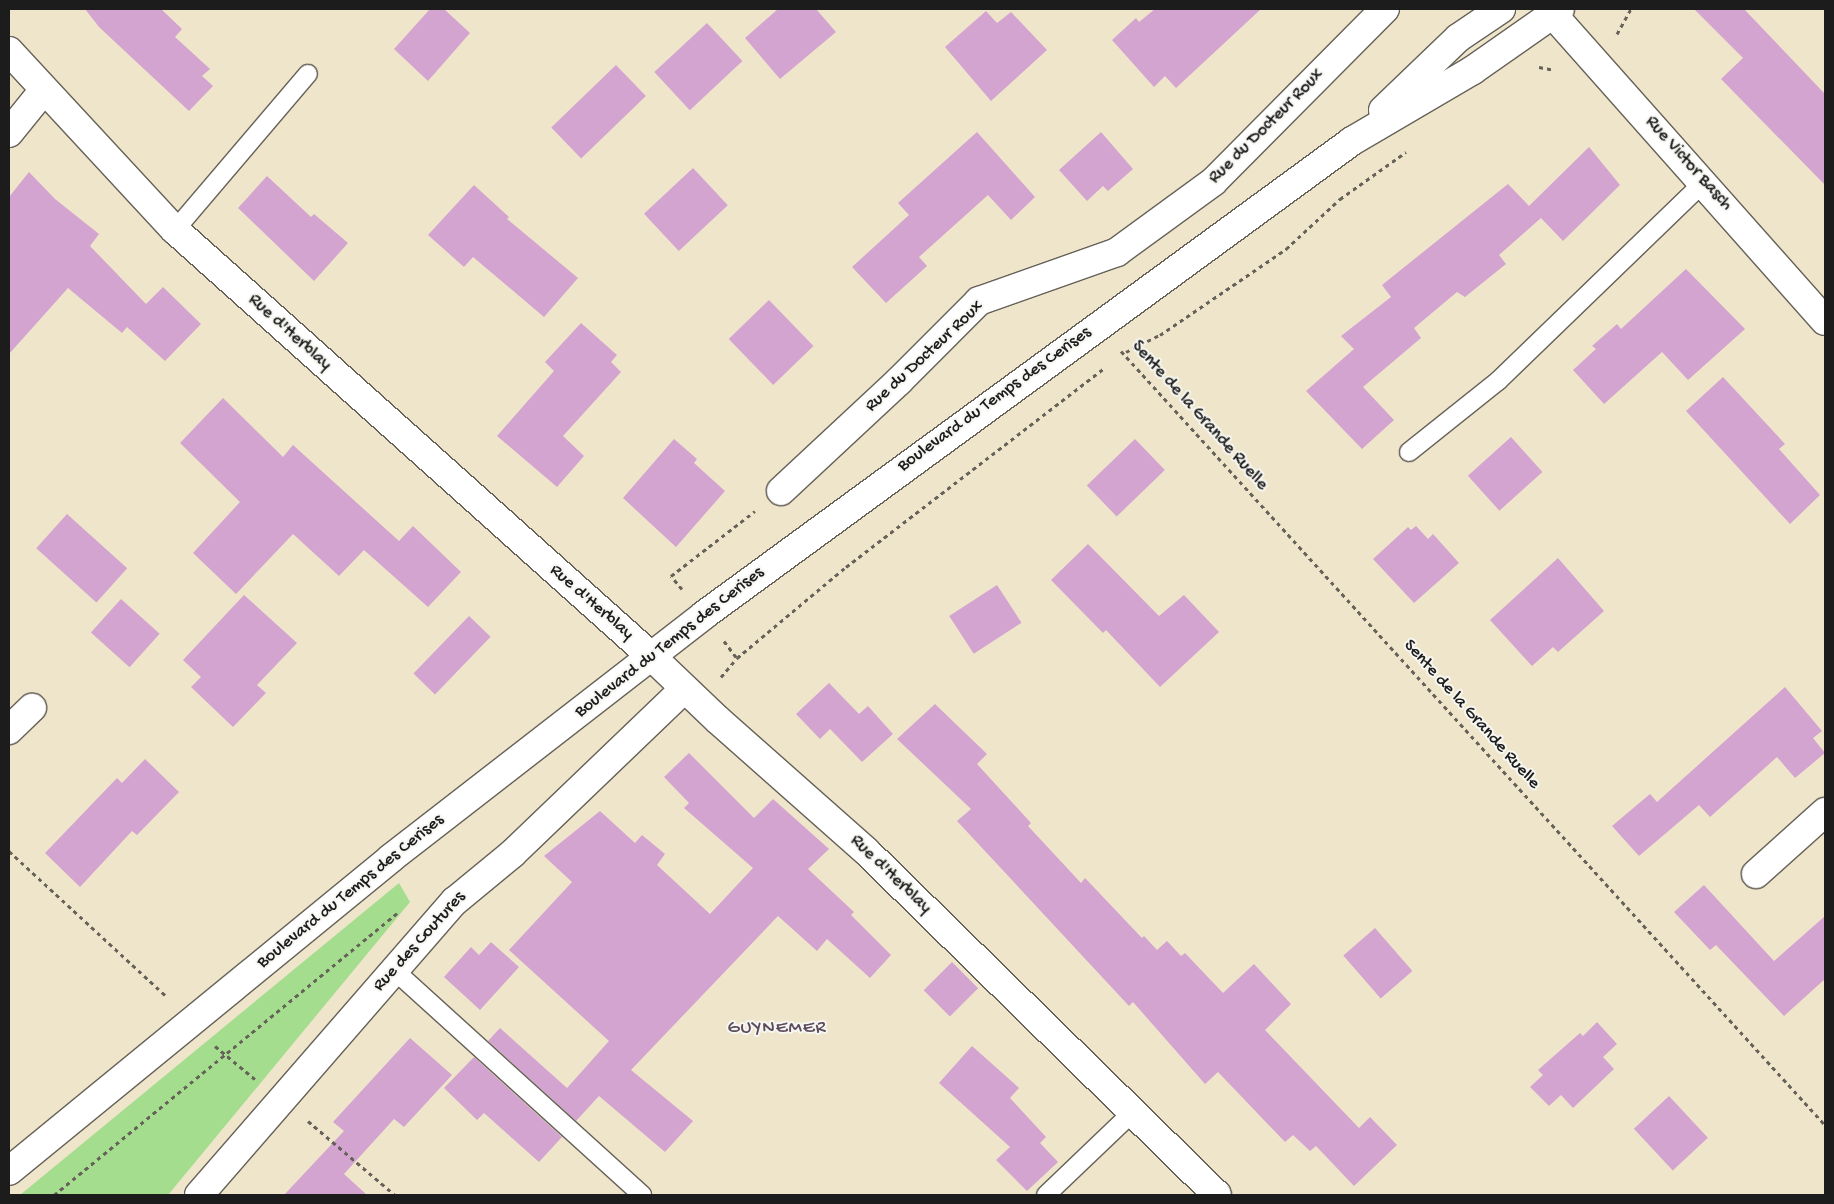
<!DOCTYPE html>
<html>
<head>
<meta charset="utf-8">
<style>
	body { margin:0 }
	#map { position:relative; width:1834px; height:1204px; overflow:hidden; background:#efe5ca; font-family:"Gochi Hand",sans-serif }
	div>[style] { position:absolute }
	.green>* { inset:0; background:#a5dd8f }
	.building>* { inset:0; background:#d4a4d0; transform-origin:0 0 }
	.path>* { height:3px; margin-top:-1.5px; transform-origin:0; background:repeating-linear-gradient(90deg,#666259 0 4px,transparent 0 8px) }
	.roads { filter:drop-shadow(1px 0 #666259) drop-shadow(-1px 0 #666259) drop-shadow(0 1px #666259) drop-shadow(0 -1px #666259) }
	.service>* { height:18px; margin:-9px; padding:0 9px; transform-origin:9px; border-radius:9px; background:#fff }
	.minor>* { height:28px; margin:-14px; padding:0 14px; transform-origin:14px; border-radius:14px; background:#fff }
	.tertiary>* { height:28px; margin:-14px; padding:0 14px; transform-origin:14px; border-radius:14px; background:#fff }
	.secondary>* { height:28px; margin:-14px; padding:0 14px; transform-origin:14px; border-radius:14px; background:#fff }
	.primary>* { height:28px; margin:-14px; padding:0 14px; transform-origin:14px; border-radius:14px; background:#fff }
	span { translate:-50% -50%; white-space:nowrap; text-align:center; line-height:1.15; -webkit-text-stroke:4px #f6f6f2; paint-order:stroke }
	.street-label { font-size:18px; color:#1c1c1c }
	.neighbourhood-label { font-size:19px; color:#5c4c5b; letter-spacing:1px }
	.frame { position:absolute; inset:0; border:10px solid #1c1c1c; pointer-events:none }
</style>
</head>
<body>
<div id="map">
	<div class="green">
		<i style="clip-path:polygon(399px 883px,410px 902px,168px 1195px,20px 1195px)"></i>
	</div>
	<div class="building">
		<i style="clip-path:polygon(85px 9px,161px 9px,182px 29px,175px 37px,210px 69px,202px 76px,213px 86px,189px 111px,99px 27px)"></i>
		<i style="clip-path:polygon(430px 9px,444px 9px,470px 33px,428px 81px,394px 49px)"></i>
		<i style="clip-path:polygon(778px 9px,816px 9px,836px 32px,780px 79px,745px 38px)"></i>
		<i style="clip-path:polygon(1155px 9px,1261px 9px,1176px 88px,1165px 76px,1154px 87px,1112px 40px,1136px 18px,1139px 22px)"></i>
		<i style="clip-path:polygon(1694px 9px,1744px 9px,1825px 94px,1825px 185px,1721px 79px,1743px 58px)"></i>
		<i style="clip-path:polygon(986px 11px,997px 23px,1011px 12px,1047px 50px,991px 101px,945px 47px)"></i>
		<i style="left:707px;top:23px;width:52px;height:72px;rotate:47deg"></i>
		<i style="left:616px;top:65px;width:43px;height:90px;rotate:46deg"></i>
		<i style="clip-path:polygon(977px 132px,1035px 197px,1011px 220px,988px 195px,919px 257px,927px 266px,886px 303px,852px 267px,909px 215px,898px 203px)"></i>
		<i style="clip-path:polygon(1101px 132px,1133px 169px,1108px 191px,1103px 186px,1087px 201px,1059px 170px)"></i>
		<i style="clip-path:polygon(1589px 147px,1620px 185px,1563px 241px,1541px 218px,1499px 255px,1506px 264px,1465px 297px,1457px 292px,1414px 328px,1421px 338px,1363px 387px,1394px 420px,1362px 449px,1306px 391px,1354px 349px,1341px 336px,1391px 297px,1382px 285px,1508px 184px,1529px 206px)"></i>
		<i style="left:693px;top:168px;width:51px;height:67px;rotate:47deg"></i>
		<i style="clip-path:polygon(29px 172px,55px 199px,99px 234px,90px 246px,146px 304px,163px 287px,201px 324px,165px 361px,127px 327px,122px 333px,68px 288px,9px 354px,9px 197px)"></i>
		<i style="clip-path:polygon(267px 176px,311px 217px,314px 214px,348px 243px,314px 281px,238px 208px)"></i>
		<i style="clip-path:polygon(474px 185px,509px 217px,507px 219px,578px 278px,544px 317px,473px 257px,464px 267px,428px 235px)"></i>
		<i style="clip-path:polygon(1686px 269px,1745px 329px,1688px 380px,1662px 352px,1604px 404px,1573px 370px,1596px 349px,1592px 346px,1617px 324px,1621px 329px)"></i>
		<i style="left:769px;top:300px;width:64px;height:56px;rotate:46deg"></i>
		<i style="clip-path:polygon(581px 323px,617px 355px,611px 362px,621px 372px,563px 436px,584px 456px,557px 487px,497px 436px,554px 371px,545px 362px)"></i>
		<i style="clip-path:polygon(1723px 377px,1785px 444px,1779px 449px,1820px 495px,1790px 524px,1686px 411px)"></i>
		<i style="clip-path:polygon(223px 398px,283px 457px,293px 445px,399px 541px,413px 526px,461px 572px,428px 607px,364px 550px,339px 576px,293px 534px,236px 594px,193px 553px,240px 502px,180px 443px)"></i>
		<i style="left:1511px;top:437px;width:47px;height:58px;rotate:48deg"></i>
		<i style="clip-path:polygon(674px 439px,697px 459px,694px 463px,725px 491px,676px 547px,623px 498px)"></i>
		<i style="left:1135px;top:439px;width:43px;height:67px;rotate:46deg"></i>
		<i style="left:67px;top:514px;width:81px;height:46px;rotate:42deg"></i>
		<i style="clip-path:polygon(1416px 526px,1428px 539px,1433px 534px,1459px 563px,1414px 603px,1373px 559px,1408px 527px,1411px 530px)"></i>
		<i style="clip-path:polygon(1088px 544px,1159px 616px,1184px 595px,1219px 632px,1160px 687px,1106px 630px,1103px 633px,1051px 580px)"></i>
		<i style="clip-path:polygon(1558px 558px,1604px 611px,1558px 652px,1553px 647px,1532px 666px,1490px 620px)"></i>
		<i style="left:997px;top:585px;width:45px;height:57px;rotate:57deg"></i>
		<i style="clip-path:polygon(244px 595px,297px 643px,257px 685px,266px 693px,233px 727px,191px 687px,201px 677px,183px 660px)"></i>
		<i style="left:121px;top:599px;width:52px;height:45px;rotate:42deg"></i>
		<i style="left:469px;top:616px;width:30px;height:80px;rotate:44deg"></i>
		<i style="clip-path:polygon(829px 683px,859px 714px,868px 706px,893px 734px,862px 762px,830px 729px,820px 739px,796px 714px)"></i>
		<i style="clip-path:polygon(1785px 687px,1822px 731px,1813px 738px,1825px 753px,1795px 778px,1777px 757px,1710px 817px,1699px 805px,1639px 856px,1612px 826px,1650px 794px,1657px 802px)"></i>
		<i style="clip-path:polygon(935px 704px,987px 754px,977px 764px,1031px 823px,1028px 826px,1081px 883px,1085px 878px,1142px 938px,1144px 936px,1157px 950px,1167px 941px,1181px 956px,1185px 953px,1223px 993px,1254px 964px,1291px 1004px,1265px 1030px,1359px 1128px,1370px 1117px,1397px 1145px,1354px 1186px,1316px 1146px,1310px 1151px,1293px 1135px,1285px 1142px,1218px 1072px,1205px 1084px,1133px 1002px,1129px 1006px,957px 821px,971px 809px,897px 739px)"></i>
		<i style="clip-path:polygon(689px 753px,754px 818px,773px 799px,829px 849px,808px 869px,854px 912px,851px 915px,891px 955px,870px 978px,827px 939px,817px 951px,778px 916px,631px 1070px,693px 1121px,665px 1152px,599px 1096px,576px 1121px,488px 1041px,500px 1028px,567px 1088px,609px 1041px,509px 950px,572px 882px,544px 856px,600px 811px,635px 843px,642px 835px,665px 854px,657px 865px,710px 914px,753px 868px,684px 808px,689px 803px,664px 777px)"></i>
		<i style="clip-path:polygon(145px 759px,179px 792px,137px 835px,132px 831px,80px 887px,45px 853px,117px 778px,122px 783px)"></i>
		<i style="clip-path:polygon(1704px 885px,1774px 961px,1825px 916px,1825px 979px,1784px 1016px,1716px 945px,1710px 950px,1674px 912px)"></i>
		<i style="left:1375px;top:928px;width:57px;height:42px;rotate:49deg"></i>
		<i style="clip-path:polygon(491px 942px,519px 967px,480px 1010px,444px 977px,471px 947px,479px 955px)"></i>
		<i style="left:952px;top:962px;width:37px;height:40px;rotate:45deg"></i>
		<i style="clip-path:polygon(1597px 1022px,1617px 1044px,1603px 1057px,1614px 1069px,1573px 1108px,1561px 1095px,1549px 1106px,1530px 1087px,1543px 1075px,1538px 1070px,1580px 1033px,1583px 1036px)"></i>
		<i style="clip-path:polygon(410px 1038px,452px 1075px,404px 1127px,394px 1119px,344px 1174px,367px 1195px,284px 1195px,344px 1131px,333px 1122px)"></i>
		<i style="clip-path:polygon(972px 1046px,1019px 1088px,1010px 1098px,1046px 1137px,1040px 1143px,1058px 1162px,1027px 1191px,996px 1160px,1010px 1147px,939px 1083px)"></i>
		<i style="clip-path:polygon(474px 1057px,562px 1137px,539px 1162px,484px 1113px,477px 1120px,444px 1088px)"></i>
		<i style="left:1669px;top:1096px;width:57px;height:48px;rotate:47deg"></i>
	</div>
	<div class="path">
		<i style="left:1617px;top:34px;width:29px;rotate:-61deg"></i>
		<i style="left:1539px;top:67px;width:16px;rotate:11deg"></i>
		<i style="left:1121px;top:351px;width:1046px;rotate:47.71deg"></i>
		<i style="left:1126px;top:352px;width:38px;rotate:-27deg"></i>
		<i style="left:1160px;top:335px;width:153px;rotate:-34.3deg"></i>
		<i style="left:1286px;top:249px;width:74px;rotate:-42.8deg"></i>
		<i style="left:1340px;top:199px;width:81px;rotate:-35.5deg"></i>
		<i style="left:682px;top:589px;width:17px;rotate:-130deg"></i>
		<i style="left:671px;top:576px;width:106px;rotate:-37.7deg"></i>
		<i style="left:724px;top:641px;width:21px;rotate:53deg"></i>
		<i style="left:721px;top:677px;width:25px;rotate:-50deg"></i>
		<i style="left:737px;top:658px;width:142px;rotate:-39.9deg"></i>
		<i style="left:846px;top:567px;width:324px;rotate:-37.6deg"></i>
		<i style="left:9px;top:851px;width:215px;rotate:42.7deg"></i>
		<i style="left:215px;top:1046px;width:53px;rotate:39.7deg"></i>
		<i style="left:308px;top:1121px;width:114px;rotate:40.4deg"></i>
		<i style="left:54px;top:1195px;width:444px;rotate:-39.4deg"></i>
	</div>
	<div class="roads">
		<div class="service">
			<i style="left:175px;top:230px;width:205px;rotate:-49.6deg"></i>
			<i style="left:1409px;top:452px;width:114px;rotate:-38.6deg"></i>
			<i style="left:1498px;top:381px;width:286px;rotate:-44deg"></i>
			<i style="left:394px;top:970px;width:335px;rotate:42.2deg"></i>
			<i style="left:1046px;top:1195px;width:120px;rotate:-43.7deg"></i>
		</div>
		<div class="minor">
			<i style="left:1548px;top:9px;width:417px;rotate:48.4deg"></i>
			<i style="left:9px;top:133px;width:54px;rotate:-51deg"></i>
			<i style="left:781px;top:491px;width:161px;rotate:-43deg"></i>
			<i style="left:899px;top:381px;width:113px;rotate:-45deg"></i>
			<i style="left:979px;top:301px;width:146px;rotate:-19.5deg"></i>
			<i style="left:1117px;top:252px;width:119px;rotate:-36.1deg"></i>
			<i style="left:1213px;top:182px;width:244px;rotate:-45.2deg"></i>
			<i style="left:9px;top:730px;width:32px;rotate:-44deg"></i>
			<i style="left:1756px;top:874px;width:93px;rotate:-41.9deg"></i>
			<i style="left:199px;top:1195px;width:390px;rotate:-49deg"></i>
			<i style="left:455px;top:901px;width:74px;rotate:-39.5deg"></i>
			<i style="left:512px;top:854px;width:238px;rotate:-43.8deg"></i>
		</div>
		<div class="tertiary">
			<i style="left:652px;top:657px;width:91px;rotate:43.7deg"></i>
			<i style="left:718px;top:720px;width:198px;rotate:41.5deg"></i>
			<i style="left:866px;top:851px;width:491px;rotate:44.4deg"></i>
		</div>
		<div class="secondary">
			<i style="left:9px;top:51px;width:244px;rotate:47.2deg"></i>
			<i style="left:175px;top:230px;width:640px;rotate:41.83deg"></i>
		</div>
		<div class="primary">
			<i style="left:1383px;top:110px;width:104px;rotate:-43.8deg"></i>
			<i style="left:1458px;top:38px;width:52px;rotate:-34deg"></i>
			<i style="left:9px;top:1171px;width:494px;rotate:-39.3deg"></i>
			<i style="left:391px;top:858px;width:396px;rotate:-37.8deg"></i>
			<i style="left:704px;top:615px;width:803px;rotate:-36.18deg"></i>
			<i style="left:1352px;top:141px;width:140px;rotate:-30.4deg"></i>
			<i style="left:1473px;top:70px;width:106px;rotate:-35deg"></i>
		</div>
	</div>
	<div class="street-label">
		<span style="left:1267px;top:127px;rotate:-45deg">Rue du Docteur Roux</span>
		<span style="left:1688px;top:164px;rotate:48deg">Rue Victor Basch</span>
		<span style="left:289px;top:333px;rotate:42deg">Rue d'Herblay</span>
		<span style="left:925px;top:357px;rotate:-43deg">Rue du Docteur Roux</span>
		<span style="left:995px;top:400px;rotate:-36deg">Boulevard du Temps des Cerises</span>
		<span style="left:1199px;top:416px;rotate:48deg">Sente de la Grande Ruelle</span>
		<span style="left:591px;top:603px;rotate:41deg">Rue d'Herblay</span>
		<span style="left:670px;top:643px;rotate:-38deg">Boulevard du Temps des Cerises</span>
		<span style="left:1471px;top:715px;rotate:48deg">Sente de la Grande Ruelle</span>
		<span style="left:890px;top:875px;rotate:44deg">Rue d'Herblay</span>
		<span style="left:351px;top:892px;rotate:-39deg">Boulevard du Temps des Cerises</span>
		<span style="left:420px;top:942px;rotate:-48deg">Rue des Coutures</span>
	</div>
	<div class="neighbourhood-label">
		<span style="left:777px;top:1029px">GUYNEMER</span>
	</div>
	<div class="frame"></div>
</div>
</body>
</html>
